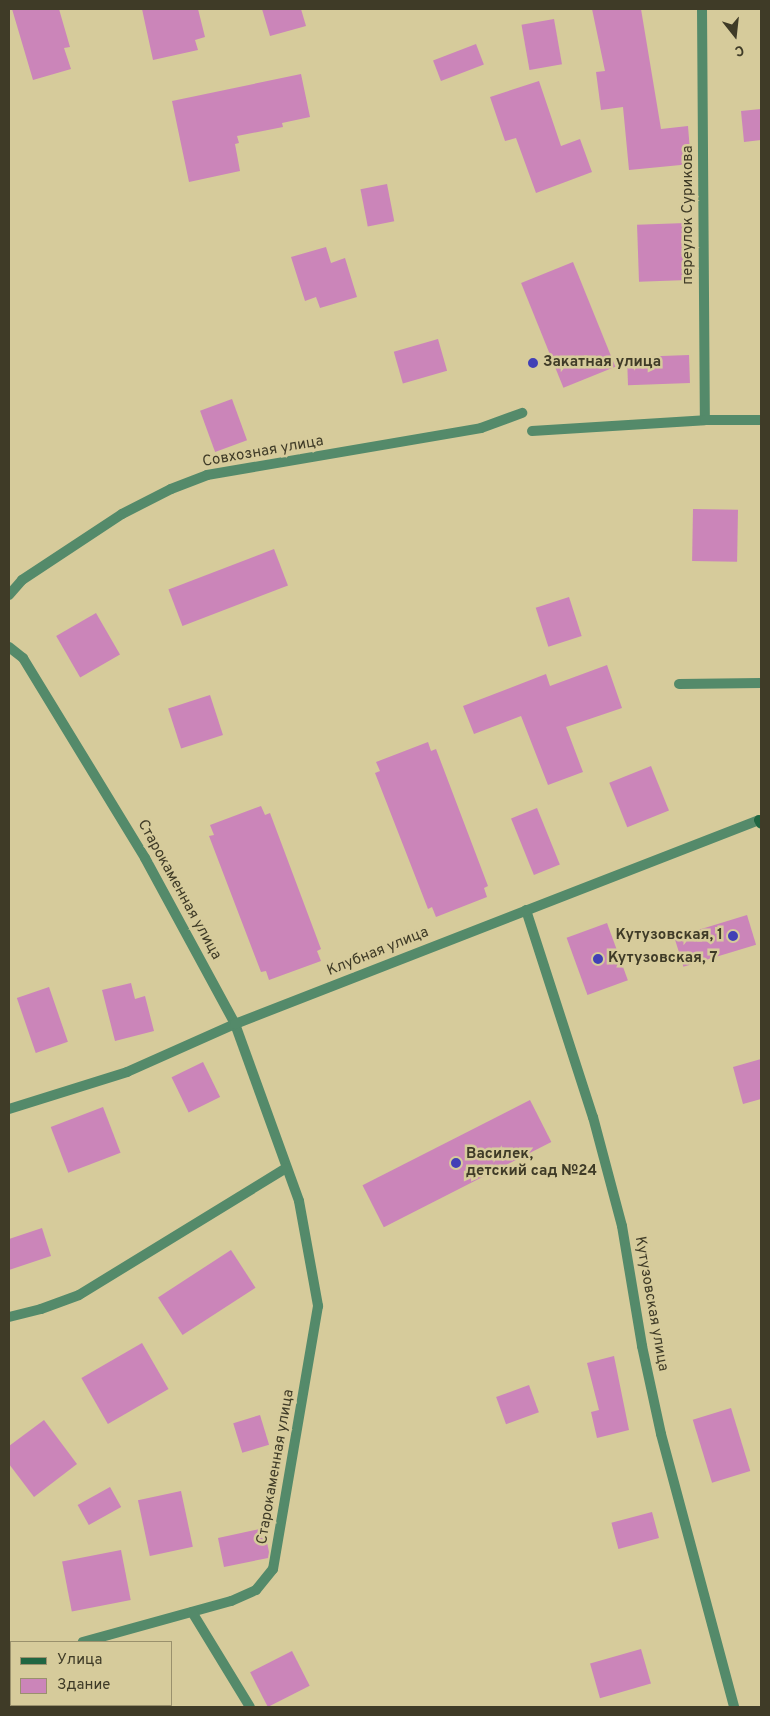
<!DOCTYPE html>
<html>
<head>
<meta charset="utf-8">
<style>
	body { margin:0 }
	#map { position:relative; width:770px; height:1716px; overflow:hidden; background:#d6cb9b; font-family:Overpass,sans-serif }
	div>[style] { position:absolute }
	.building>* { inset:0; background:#cb85b9; transform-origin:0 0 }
	.street>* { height:10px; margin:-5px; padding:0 5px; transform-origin:5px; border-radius:5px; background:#548a6a }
	.secondary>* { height:10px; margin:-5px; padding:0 5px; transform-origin:5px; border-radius:5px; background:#206642 }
	.dots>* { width:14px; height:14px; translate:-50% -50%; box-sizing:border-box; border:2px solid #d6cb9b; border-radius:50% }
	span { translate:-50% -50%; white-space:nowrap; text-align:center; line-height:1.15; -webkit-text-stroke:5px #d6cb9b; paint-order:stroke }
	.street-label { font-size:15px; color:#3f3b27 }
	.poi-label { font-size:15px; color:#3f3b27; font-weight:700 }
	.left { translate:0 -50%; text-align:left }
	.right { translate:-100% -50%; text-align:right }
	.frame { position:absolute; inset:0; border:10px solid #3f3b27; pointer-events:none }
	.legend { position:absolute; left:10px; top:1641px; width:162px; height:65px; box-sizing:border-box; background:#d6cb9b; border:1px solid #9a916d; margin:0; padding:6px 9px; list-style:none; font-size:15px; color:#3f3b27 }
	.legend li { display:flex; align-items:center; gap:10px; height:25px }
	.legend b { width:25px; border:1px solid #9a916d }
	.north { position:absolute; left:710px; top:10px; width:50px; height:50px; -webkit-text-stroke:4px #d6cb9b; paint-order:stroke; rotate:164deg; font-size:14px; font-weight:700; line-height:20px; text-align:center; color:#3f3b27 }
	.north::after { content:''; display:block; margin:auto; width:18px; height:22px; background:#3f3b27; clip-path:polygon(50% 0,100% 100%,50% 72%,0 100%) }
</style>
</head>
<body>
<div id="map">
	<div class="building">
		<i style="clip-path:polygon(12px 9px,59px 9px,70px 47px,64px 48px,71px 69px,33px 80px)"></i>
		<i style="clip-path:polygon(142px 9px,198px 9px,205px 37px,195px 40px,198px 50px,153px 60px)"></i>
		<i style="clip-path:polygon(262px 9px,301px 9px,306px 26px,270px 36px)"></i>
		<i style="clip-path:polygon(592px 9px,641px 9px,661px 129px,688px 126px,691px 164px,629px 170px,623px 107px,601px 110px,596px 72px,605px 71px)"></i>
		<i style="left:554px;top:19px;width:46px;height:33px;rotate:80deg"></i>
		<i style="left:476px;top:44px;width:22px;height:46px;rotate:69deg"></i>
		<i style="clip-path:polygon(301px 74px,310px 117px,282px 123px,283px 127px,237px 136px,239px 143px,235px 144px,240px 171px,189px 182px,172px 101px)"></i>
		<i style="clip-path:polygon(539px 81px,561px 146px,580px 139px,592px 172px,536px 193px,516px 138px,505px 141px,490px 97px)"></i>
		<i style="clip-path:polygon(761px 109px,761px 140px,744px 142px,741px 111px)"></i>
		<i style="left:387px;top:184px;width:38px;height:27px;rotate:79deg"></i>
		<i style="left:686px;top:223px;width:57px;height:49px;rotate:88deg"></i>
		<i style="clip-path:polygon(326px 247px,331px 263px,345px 258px,357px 297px,320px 308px,316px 297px,305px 301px,291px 257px)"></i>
		<i style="left:573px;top:262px;width:113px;height:56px;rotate:68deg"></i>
		<i style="left:438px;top:339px;width:33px;height:46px;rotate:74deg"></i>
		<i style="left:689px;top:355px;width:28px;height:62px;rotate:88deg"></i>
		<i style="left:232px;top:399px;width:44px;height:34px;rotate:70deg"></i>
		<i style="left:693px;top:509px;width:45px;height:52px;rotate:1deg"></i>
		<i style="left:274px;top:549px;width:39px;height:113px;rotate:69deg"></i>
		<i style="left:569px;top:597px;width:41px;height:35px;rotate:72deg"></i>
		<i style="left:96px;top:613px;width:48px;height:46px;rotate:60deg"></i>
		<i style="clip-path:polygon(607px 665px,622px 708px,566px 727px,583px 772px,548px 785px,521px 716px,474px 734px,463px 706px,546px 674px,550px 686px)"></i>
		<i style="left:210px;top:695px;width:42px;height:44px;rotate:72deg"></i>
		<i style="clip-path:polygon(428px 742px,431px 751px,436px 749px,488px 886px,484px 888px,487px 897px,436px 917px,432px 907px,428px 909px,375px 773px,380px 771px,376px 762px)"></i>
		<i style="left:651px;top:766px;width:48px;height:45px;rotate:68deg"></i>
		<i style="clip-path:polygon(261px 806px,265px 815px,270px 813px,321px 949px,317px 951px,321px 961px,269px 980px,266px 971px,261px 972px,209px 836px,214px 835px,210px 825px)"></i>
		<i style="left:537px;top:808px;width:61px;height:28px;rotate:68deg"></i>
		<i style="left:747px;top:915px;width:31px;height:76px;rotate:73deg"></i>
		<i style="left:607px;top:923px;width:61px;height:43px;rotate:70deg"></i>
		<i style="clip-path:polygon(131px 983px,135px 999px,145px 996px,154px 1031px,115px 1041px,102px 990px)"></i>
		<i style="left:49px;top:987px;width:58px;height:34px;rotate:71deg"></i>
		<i style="clip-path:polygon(761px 1059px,761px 1099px,743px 1104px,733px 1067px)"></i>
		<i style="left:203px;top:1062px;width:39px;height:35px;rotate:64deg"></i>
		<i style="left:530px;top:1100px;width:47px;height:188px;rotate:63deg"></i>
		<i style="left:103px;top:1107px;width:49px;height:56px;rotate:69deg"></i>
		<i style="clip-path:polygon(42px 1228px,51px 1256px,9px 1270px,9px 1239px)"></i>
		<i style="left:231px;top:1250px;width:45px;height:87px;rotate:57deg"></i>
		<i style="left:142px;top:1343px;width:53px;height:70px;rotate:60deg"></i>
		<i style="clip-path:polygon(614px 1356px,629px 1430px,597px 1438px,591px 1412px,599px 1410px,587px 1363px)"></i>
		<i style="left:529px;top:1385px;width:29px;height:35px;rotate:70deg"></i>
		<i style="left:731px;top:1408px;width:66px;height:40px;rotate:73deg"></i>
		<i style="left:260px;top:1415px;width:31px;height:28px;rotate:73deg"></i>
		<i style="clip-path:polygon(44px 1420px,77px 1464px,34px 1497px,9px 1464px,9px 1446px)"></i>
		<i style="left:110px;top:1487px;width:23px;height:37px;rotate:61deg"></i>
		<i style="left:181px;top:1491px;width:57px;height:44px;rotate:78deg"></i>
		<i style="left:652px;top:1512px;width:27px;height:42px;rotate:75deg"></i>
		<i style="clip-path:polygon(264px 1528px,269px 1552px,268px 1558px,224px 1567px,218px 1538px)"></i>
		<i style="left:121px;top:1550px;width:51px;height:60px;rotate:79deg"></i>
		<i style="left:641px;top:1649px;width:36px;height:53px;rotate:74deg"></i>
		<i style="left:292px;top:1651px;width:39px;height:47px;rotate:63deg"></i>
	</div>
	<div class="street">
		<i style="left:702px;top:9px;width:411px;rotate:89.6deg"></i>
		<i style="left:532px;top:431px;width:173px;rotate:-3.6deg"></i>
		<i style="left:705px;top:420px;width:56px"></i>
		<i style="left:9px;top:595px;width:20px;rotate:-49deg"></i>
		<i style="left:22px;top:580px;width:120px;rotate:-33.4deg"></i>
		<i style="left:122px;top:514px;width:55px;rotate:-27deg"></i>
		<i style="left:171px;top:489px;width:39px;rotate:-21deg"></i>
		<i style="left:207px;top:475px;width:278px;rotate:-9.7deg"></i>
		<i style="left:481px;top:428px;width:44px;rotate:-20.1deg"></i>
		<i style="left:9px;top:647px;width:18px;rotate:38deg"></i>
		<i style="left:23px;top:658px;width:234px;rotate:58.6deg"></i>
		<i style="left:145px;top:858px;width:189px;rotate:61.5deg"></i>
		<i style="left:235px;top:1024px;width:188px;rotate:70.1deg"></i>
		<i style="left:299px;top:1201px;width:107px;rotate:79.7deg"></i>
		<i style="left:318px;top:1306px;width:267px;rotate:99.7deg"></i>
		<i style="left:273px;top:1569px;width:27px;rotate:129deg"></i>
		<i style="left:256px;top:1590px;width:27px;rotate:156deg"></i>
		<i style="left:231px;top:1601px;width:154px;rotate:164.5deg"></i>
		<i style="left:679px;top:684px;width:82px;rotate:-0.7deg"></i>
		<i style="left:526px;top:910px;width:218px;rotate:72.1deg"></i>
		<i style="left:593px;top:1117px;width:113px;rotate:75.1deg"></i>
		<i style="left:622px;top:1226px;width:122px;rotate:80.5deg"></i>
		<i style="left:642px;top:1346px;width:90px;rotate:77.8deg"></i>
		<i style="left:661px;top:1434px;width:283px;rotate:75deg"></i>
		<i style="left:9px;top:1109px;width:124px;rotate:-17.4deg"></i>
		<i style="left:127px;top:1072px;width:118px;rotate:-24deg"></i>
		<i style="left:235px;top:1024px;width:562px;rotate:-21.27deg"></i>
		<i style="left:9px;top:1317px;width:33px;rotate:-14deg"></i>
		<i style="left:41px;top:1309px;width:40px;rotate:-20.2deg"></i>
		<i style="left:79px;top:1295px;width:243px;rotate:-31.5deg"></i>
		<i style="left:192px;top:1612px;width:111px;rotate:58.6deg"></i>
		<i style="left:9px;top:1663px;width:2px"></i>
	</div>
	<div class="secondary">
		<i style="left:759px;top:820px;width:4px;rotate:63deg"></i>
	</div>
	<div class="dots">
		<i style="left:533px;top:363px;background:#4240b6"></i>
		<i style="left:733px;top:936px;background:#4240b6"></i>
		<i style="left:598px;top:959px;background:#4240b6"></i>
		<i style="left:456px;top:1163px;background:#4240b6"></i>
	</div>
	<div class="street-label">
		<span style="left:689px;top:215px;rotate:-90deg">переулок Сурикова</span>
		<span style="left:263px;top:452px;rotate:-10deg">Совхозная улица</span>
		<span style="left:179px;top:890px;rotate:61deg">Старокаменная улица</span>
		<span style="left:378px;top:952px;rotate:-22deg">Клубная улица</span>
		<span style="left:651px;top:1304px;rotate:80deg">Кутузовская улица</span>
		<span style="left:276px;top:1467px;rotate:-80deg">Старокаменная улица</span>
	</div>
	<div class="poi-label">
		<span class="left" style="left:543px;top:363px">Закатная улица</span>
		<span class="right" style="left:723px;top:936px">Кутузовская, 1</span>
		<span class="left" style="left:608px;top:959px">Кутузовская, 7</span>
		<span class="left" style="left:466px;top:1163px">Василек,<br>детский сад №24</span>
	</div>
	<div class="frame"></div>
	<ul class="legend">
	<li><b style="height:6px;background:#206642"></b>Улица</li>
	<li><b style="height:14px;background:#cb85b9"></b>Здание</li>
	</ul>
	<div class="north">С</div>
</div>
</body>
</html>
